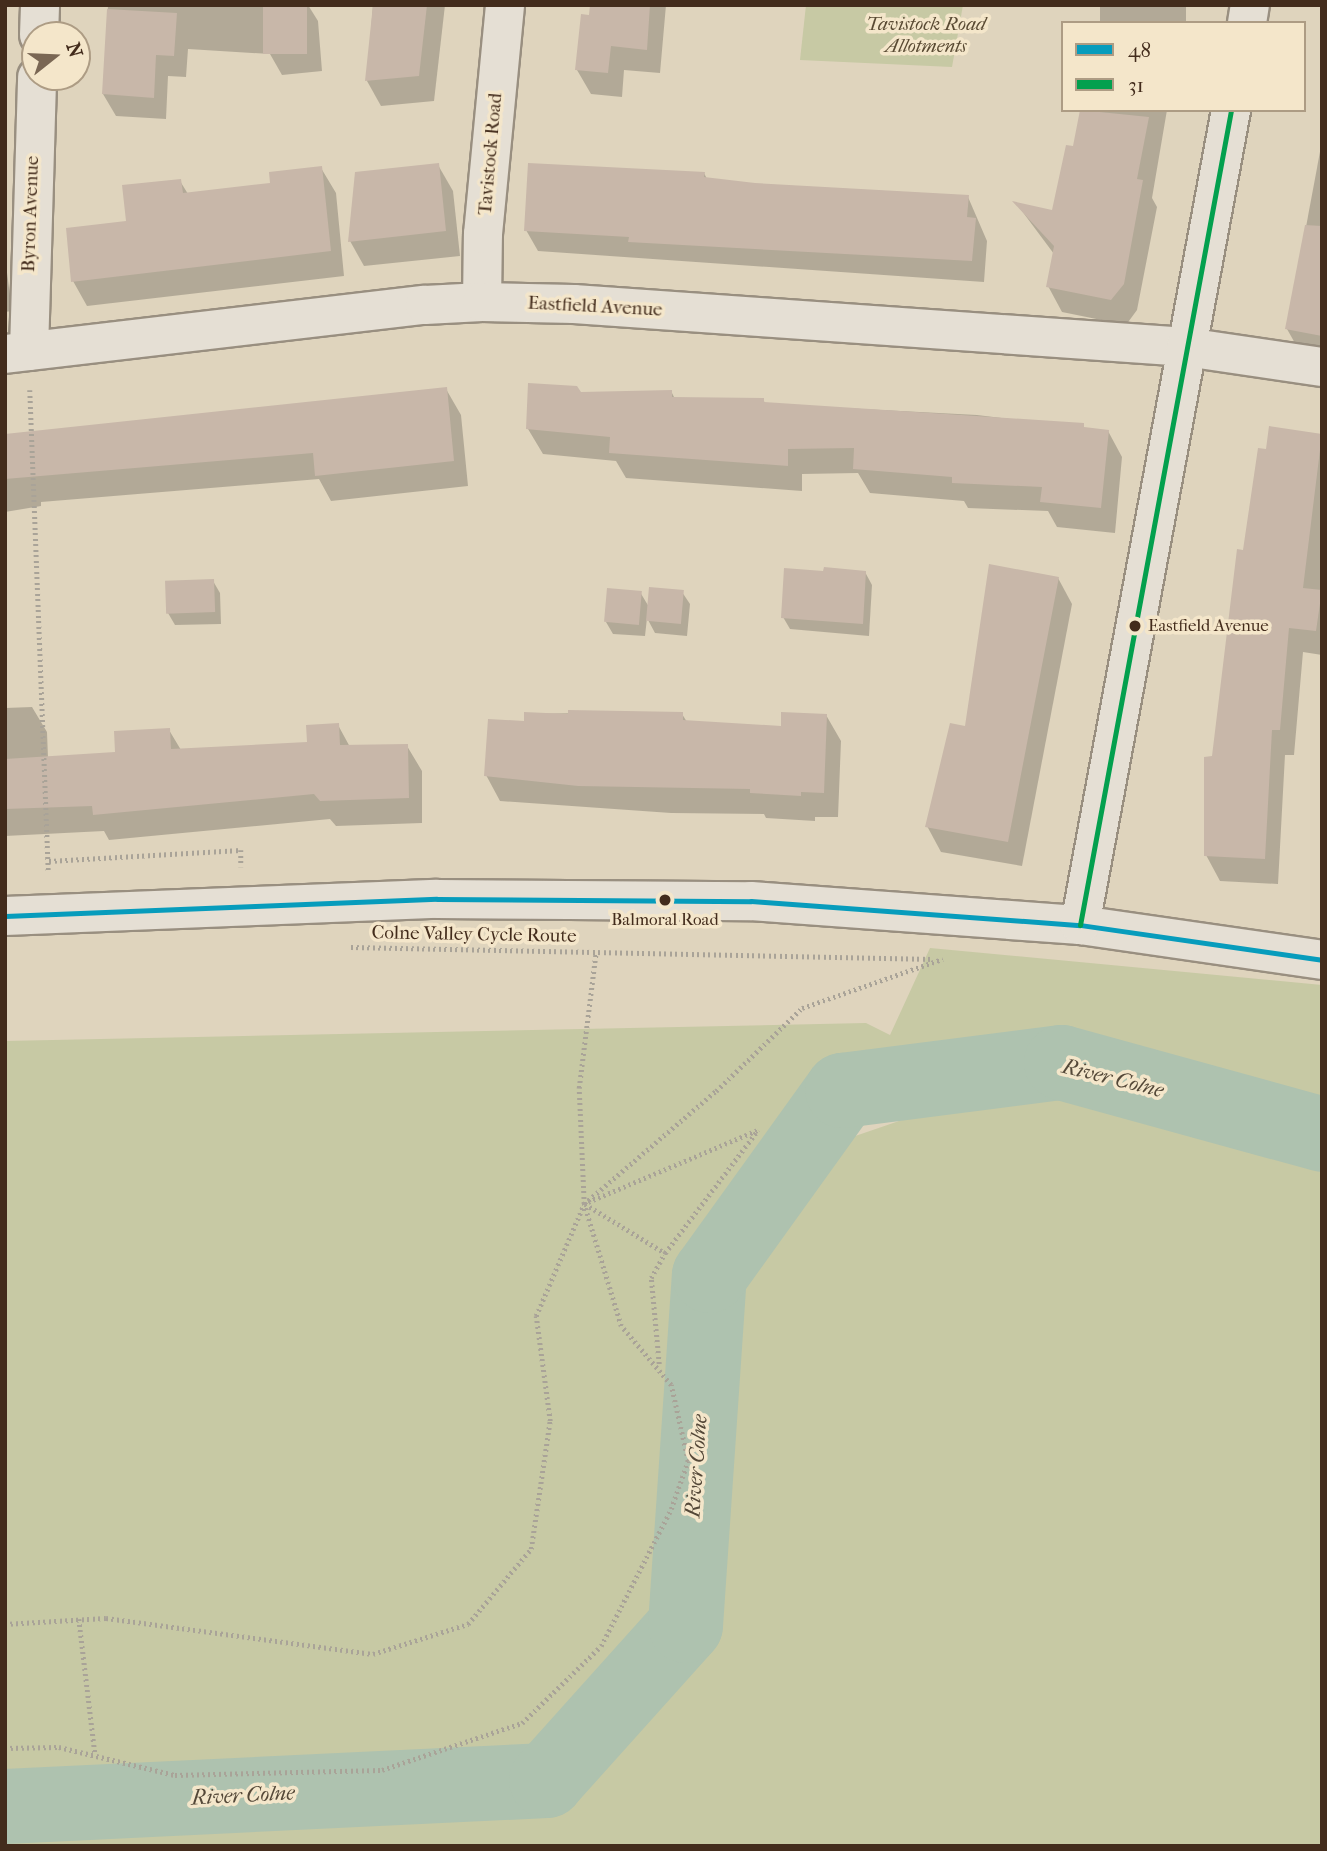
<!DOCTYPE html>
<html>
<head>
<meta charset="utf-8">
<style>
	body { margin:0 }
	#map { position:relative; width:1327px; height:1851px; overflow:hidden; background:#dfd4bd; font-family:"IM FELL French Canon",serif }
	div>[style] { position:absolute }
	.green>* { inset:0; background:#c7c9a4 }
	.shadow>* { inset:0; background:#0003; transform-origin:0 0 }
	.river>* { height:75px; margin:-37.5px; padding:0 37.5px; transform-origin:37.5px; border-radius:37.5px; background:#aec2af }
	.building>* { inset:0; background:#c8b7a9; transform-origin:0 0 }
	.path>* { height:4.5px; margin-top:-2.25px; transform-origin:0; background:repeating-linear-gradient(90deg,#a9a398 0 2px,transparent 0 5.5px) }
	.roads { filter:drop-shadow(2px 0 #998f80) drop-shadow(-2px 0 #998f80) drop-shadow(0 2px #998f80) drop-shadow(0 -2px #998f80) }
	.minor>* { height:38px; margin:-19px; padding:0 19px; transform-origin:19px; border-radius:19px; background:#e5dfd4 }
	.bus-1>* { height:5px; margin:-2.5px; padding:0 2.5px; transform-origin:2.5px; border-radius:2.5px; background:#079cbc }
	.bus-2>* { height:5px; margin:-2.5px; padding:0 2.5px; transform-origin:2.5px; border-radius:2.5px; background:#03a04e }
	.dots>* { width:19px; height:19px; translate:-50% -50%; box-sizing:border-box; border:4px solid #f4e6ca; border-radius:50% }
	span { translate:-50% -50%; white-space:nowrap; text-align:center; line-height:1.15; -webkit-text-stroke:7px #f4e6ca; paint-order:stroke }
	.bus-label { font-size:17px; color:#432c1c }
	.left { translate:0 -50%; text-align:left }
	.park-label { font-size:19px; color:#594a33; font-style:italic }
	.street-label { font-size:19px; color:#432c1c }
	.water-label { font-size:21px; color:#544838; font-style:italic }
	.frame { position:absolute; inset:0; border:7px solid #432c1c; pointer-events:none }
	.legend { position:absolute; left:1061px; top:21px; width:245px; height:91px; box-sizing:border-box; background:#f4e6ca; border:2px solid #ad9c84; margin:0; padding:9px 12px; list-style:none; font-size:21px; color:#432c1c }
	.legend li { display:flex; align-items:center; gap:14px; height:35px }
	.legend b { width:35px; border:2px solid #ad9c84 }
	.north { position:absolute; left:21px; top:21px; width:70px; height:70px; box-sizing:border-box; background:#f4e6ca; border:2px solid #ad9c84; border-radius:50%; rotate:72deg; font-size:19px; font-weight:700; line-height:28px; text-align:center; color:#432c1c }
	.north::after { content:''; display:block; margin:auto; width:24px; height:32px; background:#7a6754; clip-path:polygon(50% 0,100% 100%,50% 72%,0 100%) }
</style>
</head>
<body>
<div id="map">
	<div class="green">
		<i style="clip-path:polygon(806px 5px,963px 5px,952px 67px,800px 60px)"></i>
		<i style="clip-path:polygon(930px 948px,1322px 985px,1322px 1127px,1063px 1052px,865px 1080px,829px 1145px,1004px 1085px,1268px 1130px,1322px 1146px,1322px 1846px,5px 1846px,5px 1041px,866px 1023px,890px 1035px)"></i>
	</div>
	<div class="shadow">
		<i style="clip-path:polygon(108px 5px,308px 5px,318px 21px,322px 71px,282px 75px,270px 54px,188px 49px,186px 77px,168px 76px,166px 119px,116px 116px,103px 94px)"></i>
		<i style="clip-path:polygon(373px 5px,445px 5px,434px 101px,381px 106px,367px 81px)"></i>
		<i style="clip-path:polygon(592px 5px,666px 5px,660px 73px,624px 70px,622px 97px,591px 94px,577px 70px)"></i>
		<i style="left:1100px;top:5px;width:86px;height:18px"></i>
		<i style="clip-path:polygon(1081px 110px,1167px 110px,1152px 198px,1157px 207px,1137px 310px,1126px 325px,1062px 312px,1048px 286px,1054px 254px,1016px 203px,1054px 212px,1075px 148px)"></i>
		<i style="clip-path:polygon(1322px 141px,1322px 358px,1301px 354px,1287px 329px)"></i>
		<i style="clip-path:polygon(438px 165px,453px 191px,460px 256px,364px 266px,350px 241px)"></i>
		<i style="clip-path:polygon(321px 168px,336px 193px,344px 276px,87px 306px,73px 281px,128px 223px,180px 181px,188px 194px,272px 185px)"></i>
		<i style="clip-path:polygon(704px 173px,707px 179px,755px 185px,968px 197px,987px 241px,984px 282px,538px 251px,526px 230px)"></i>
		<i style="clip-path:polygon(5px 257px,12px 311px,5px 312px)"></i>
		<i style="clip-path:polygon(446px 389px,461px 415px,468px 486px,331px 501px,319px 479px,41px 502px,41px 506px,5px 512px,5px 435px)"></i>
		<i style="clip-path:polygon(671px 391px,675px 399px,763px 400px,766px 404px,977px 415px,1108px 431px,1122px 457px,1115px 533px,1057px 527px,1048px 511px,968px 508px,964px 501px,870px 493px,858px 473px,802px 474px,802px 491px,626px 478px,616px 461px,543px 454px,528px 429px,580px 393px)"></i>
		<i style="clip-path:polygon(1322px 435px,1322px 655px,1303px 652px,1294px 755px,1285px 755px,1278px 884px,1220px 881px,1206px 855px,1213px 758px,1245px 552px,1268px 451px)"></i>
		<i style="clip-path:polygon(865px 572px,872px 585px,869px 636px,790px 629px,783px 617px)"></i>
		<i style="clip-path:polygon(1058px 578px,1072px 604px,1022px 866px,941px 852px,927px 826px,967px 728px)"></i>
		<i style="clip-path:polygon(213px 581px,220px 593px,221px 624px,175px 625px,168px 613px)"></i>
		<i style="clip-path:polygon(640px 592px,649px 607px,682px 592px,690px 604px,687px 636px,655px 633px,647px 618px,645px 636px,613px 634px,606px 622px)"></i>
		<i style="clip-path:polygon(32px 707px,47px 732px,48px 758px,117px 754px,169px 730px,181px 750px,309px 744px,338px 725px,350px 747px,407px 746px,422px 771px,422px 823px,336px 826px,330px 819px,109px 840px,104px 831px,5px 836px,5px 708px)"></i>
		<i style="clip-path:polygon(645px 712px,682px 714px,687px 722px,783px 728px,826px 715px,841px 741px,838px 817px,815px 817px,815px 821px,766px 818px,764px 814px,671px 813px,500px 801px,486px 775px,526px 723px,526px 714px)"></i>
	</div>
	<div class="river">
		<i style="left:5px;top:1806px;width:542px;rotate:-2.75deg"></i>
		<i style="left:546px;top:1780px;width:208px;rotate:-48.1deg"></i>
		<i style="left:685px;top:1625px;width:351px;rotate:-86.1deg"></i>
		<i style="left:709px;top:1275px;width:228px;rotate:-54.3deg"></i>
		<i style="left:842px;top:1090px;width:221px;rotate:-7.3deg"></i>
		<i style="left:1061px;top:1062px;width:271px;rotate:15.4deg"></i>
	</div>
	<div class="building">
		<i style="left:263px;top:5px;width:44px;height:49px"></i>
		<i style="clip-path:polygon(373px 5px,427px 5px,419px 76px,365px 81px)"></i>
		<i style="clip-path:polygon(590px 5px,650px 5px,647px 50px,611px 46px,608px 73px,575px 70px,581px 14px,589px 15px)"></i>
		<i style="clip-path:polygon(107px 9px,177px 13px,174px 56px,156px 55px,154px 98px,102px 94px)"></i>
		<i style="clip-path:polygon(1080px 110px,1149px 117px,1137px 179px,1143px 180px,1124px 284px,1111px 300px,1046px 287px,1054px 246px,1012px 201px,1052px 210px,1066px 145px,1073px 146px)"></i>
		<i style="clip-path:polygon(439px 163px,446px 231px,348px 242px,355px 172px)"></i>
		<i style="clip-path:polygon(528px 163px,705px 172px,704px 177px,755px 183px,969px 195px,967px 217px,976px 218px,972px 261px,628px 242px,629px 237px,524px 231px)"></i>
		<i style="clip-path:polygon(322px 166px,331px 251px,71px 282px,66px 228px,126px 221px,122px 185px,181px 179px,183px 193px,270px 183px,269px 172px)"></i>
		<i style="clip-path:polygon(1305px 225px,1322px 226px,1322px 336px,1285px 329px)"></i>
		<i style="clip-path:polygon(528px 383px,577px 386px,581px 392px,672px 390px,672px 397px,764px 398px,764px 402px,1084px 423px,1084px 427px,1109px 430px,1101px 508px,1040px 502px,1042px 487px,952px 483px,952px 477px,853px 469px,854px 448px,788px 449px,788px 466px,609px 453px,610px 437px,526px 429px)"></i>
		<i style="clip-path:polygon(447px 387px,454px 461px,315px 476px,313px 453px,5px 479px,5px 434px)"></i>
		<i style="clip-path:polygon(1269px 426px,1322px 434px,1303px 588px,1322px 590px,1316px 631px,1289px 628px,1280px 730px,1272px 730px,1265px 859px,1204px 856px,1204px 757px,1212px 756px,1237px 549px,1243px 550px,1258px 448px,1266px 449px)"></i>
		<i style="clip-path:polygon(989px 564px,1059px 577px,1008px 842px,925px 827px,950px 723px,965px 726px)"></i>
		<i style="clip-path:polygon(824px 567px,866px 571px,863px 624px,781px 618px,784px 568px,823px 571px)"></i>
		<i style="left:214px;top:579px;width:33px;height:49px;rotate:88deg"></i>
		<i style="left:649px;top:587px;width:35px;height:34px;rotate:5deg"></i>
		<i style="left:607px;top:588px;width:35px;height:34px;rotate:5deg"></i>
		<i style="clip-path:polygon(568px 710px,683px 712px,683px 720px,781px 726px,781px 712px,827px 714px,824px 793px,801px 792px,801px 796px,750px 793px,750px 789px,578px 786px,484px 776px,488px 719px,524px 721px,524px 712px,568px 714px)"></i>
		<i style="clip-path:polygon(339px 723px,340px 745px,408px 744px,409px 798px,320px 801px,314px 794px,93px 815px,92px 806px,5px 809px,5px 759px,115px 752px,114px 731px,170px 728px,171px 749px,307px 742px,306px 725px)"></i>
	</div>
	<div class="path">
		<i style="left:30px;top:390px;width:484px;rotate:87.8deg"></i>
		<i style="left:49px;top:861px;width:192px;rotate:-3.3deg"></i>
		<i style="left:241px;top:850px;width:17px;rotate:90deg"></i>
		<i style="left:351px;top:947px;width:583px;rotate:1.18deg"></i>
		<i style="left:588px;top:1202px;width:185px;rotate:-23deg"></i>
		<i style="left:585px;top:1204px;width:94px;rotate:31.5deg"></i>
		<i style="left:665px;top:1253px;width:154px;rotate:-52.9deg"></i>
		<i style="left:659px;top:1364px;width:86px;rotate:-95.3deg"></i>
		<i style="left:651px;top:1278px;width:29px;rotate:-61deg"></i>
		<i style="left:79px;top:1619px;width:136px;rotate:83.2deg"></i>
		<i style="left:5px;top:1624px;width:101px;rotate:-3.4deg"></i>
		<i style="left:106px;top:1618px;width:269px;rotate:7.7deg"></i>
		<i style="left:373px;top:1654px;width:100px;rotate:-17.5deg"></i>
		<i style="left:468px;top:1624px;width:98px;rotate:-50deg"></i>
		<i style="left:531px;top:1549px;width:129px;rotate:-81.6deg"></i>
		<i style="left:550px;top:1421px;width:106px;rotate:-97.6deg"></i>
		<i style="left:536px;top:1316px;width:122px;rotate:-66.8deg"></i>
		<i style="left:584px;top:1204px;width:174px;rotate:-40.6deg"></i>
		<i style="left:716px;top:1091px;width:120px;rotate:-44deg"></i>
		<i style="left:802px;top:1008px;width:149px;rotate:-19.2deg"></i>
		<i style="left:5px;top:1748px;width:54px;rotate:-1.1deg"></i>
		<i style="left:59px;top:1747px;width:119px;rotate:13.6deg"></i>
		<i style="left:175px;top:1775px;width:207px;rotate:-1.4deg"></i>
		<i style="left:382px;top:1770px;width:148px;rotate:-18.6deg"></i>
		<i style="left:522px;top:1723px;width:110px;rotate:-44.3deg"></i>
		<i style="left:601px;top:1646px;width:154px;rotate:-62.9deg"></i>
		<i style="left:671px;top:1509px;width:51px;rotate:-70.5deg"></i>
		<i style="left:688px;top:1461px;width:78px;rotate:-102.6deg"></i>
		<i style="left:671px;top:1385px;width:77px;rotate:-130.3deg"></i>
		<i style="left:621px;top:1326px;width:127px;rotate:-106.9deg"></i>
		<i style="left:584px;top:1204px;width:116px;rotate:-92.5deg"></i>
		<i style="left:579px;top:1088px;width:137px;rotate:-82.9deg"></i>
	</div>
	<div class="roads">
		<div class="minor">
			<i style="left:1247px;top:23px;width:18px;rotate:-81deg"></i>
			<i style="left:39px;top:35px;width:30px;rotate:-88deg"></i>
			<i style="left:482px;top:302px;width:68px;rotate:-89.2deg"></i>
			<i style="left:483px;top:234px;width:230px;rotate:-84.5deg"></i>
			<i style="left:29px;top:351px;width:274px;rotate:-88.3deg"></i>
			<i style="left:5px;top:354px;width:423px;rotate:-6.7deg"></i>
			<i style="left:425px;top:305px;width:57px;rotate:-3deg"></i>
			<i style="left:482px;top:302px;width:92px;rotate:1.2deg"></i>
			<i style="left:574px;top:304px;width:614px;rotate:4.02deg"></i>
			<i style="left:1186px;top:347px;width:137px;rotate:8.4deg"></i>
			<i style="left:5px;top:916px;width:432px;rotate:-2.3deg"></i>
			<i style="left:437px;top:899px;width:314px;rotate:0.4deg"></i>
			<i style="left:751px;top:901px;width:330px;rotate:4.2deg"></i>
			<i style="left:1080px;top:925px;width:245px;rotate:8.2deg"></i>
			<i style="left:1080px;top:925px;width:829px;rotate:-79.5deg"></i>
		</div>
	</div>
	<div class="bus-1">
		<i style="left:5px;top:916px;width:432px;rotate:-2.3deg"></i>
		<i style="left:437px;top:899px;width:314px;rotate:0.4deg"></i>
		<i style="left:751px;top:901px;width:330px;rotate:4.2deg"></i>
		<i style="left:1080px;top:925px;width:245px;rotate:8.2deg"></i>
	</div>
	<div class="bus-2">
		<i style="left:1080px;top:925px;width:829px;rotate:-79.5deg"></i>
	</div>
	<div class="dots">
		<i style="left:1135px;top:626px;background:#432c1c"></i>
		<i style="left:665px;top:900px;background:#432c1c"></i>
	</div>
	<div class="bus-label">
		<span class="left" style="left:1148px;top:626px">Eastfield Avenue</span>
		<span style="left:665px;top:920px">Balmoral Road</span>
	</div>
	<div class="park-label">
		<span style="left:926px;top:36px">Tavistock Road<br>Allotments</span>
	</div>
	<div class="street-label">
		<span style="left:491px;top:154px;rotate:-85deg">Tavistock Road</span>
		<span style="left:31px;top:214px;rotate:-88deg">Byron Avenue</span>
		<span style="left:595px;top:307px;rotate:3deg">Eastfield Avenue</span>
		<span style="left:474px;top:935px;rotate:1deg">Colne Valley Cycle Route</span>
	</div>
	<div class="water-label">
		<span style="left:1113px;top:1078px;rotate:14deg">River Colne</span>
		<span style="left:696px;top:1466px;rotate:-86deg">River Colne</span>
		<span style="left:243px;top:1795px;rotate:-3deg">River Colne</span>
	</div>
	<div class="frame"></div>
	<ul class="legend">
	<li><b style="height:9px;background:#079cbc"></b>48</li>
	<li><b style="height:9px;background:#03a04e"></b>31</li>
	</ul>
	<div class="north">N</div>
</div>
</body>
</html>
